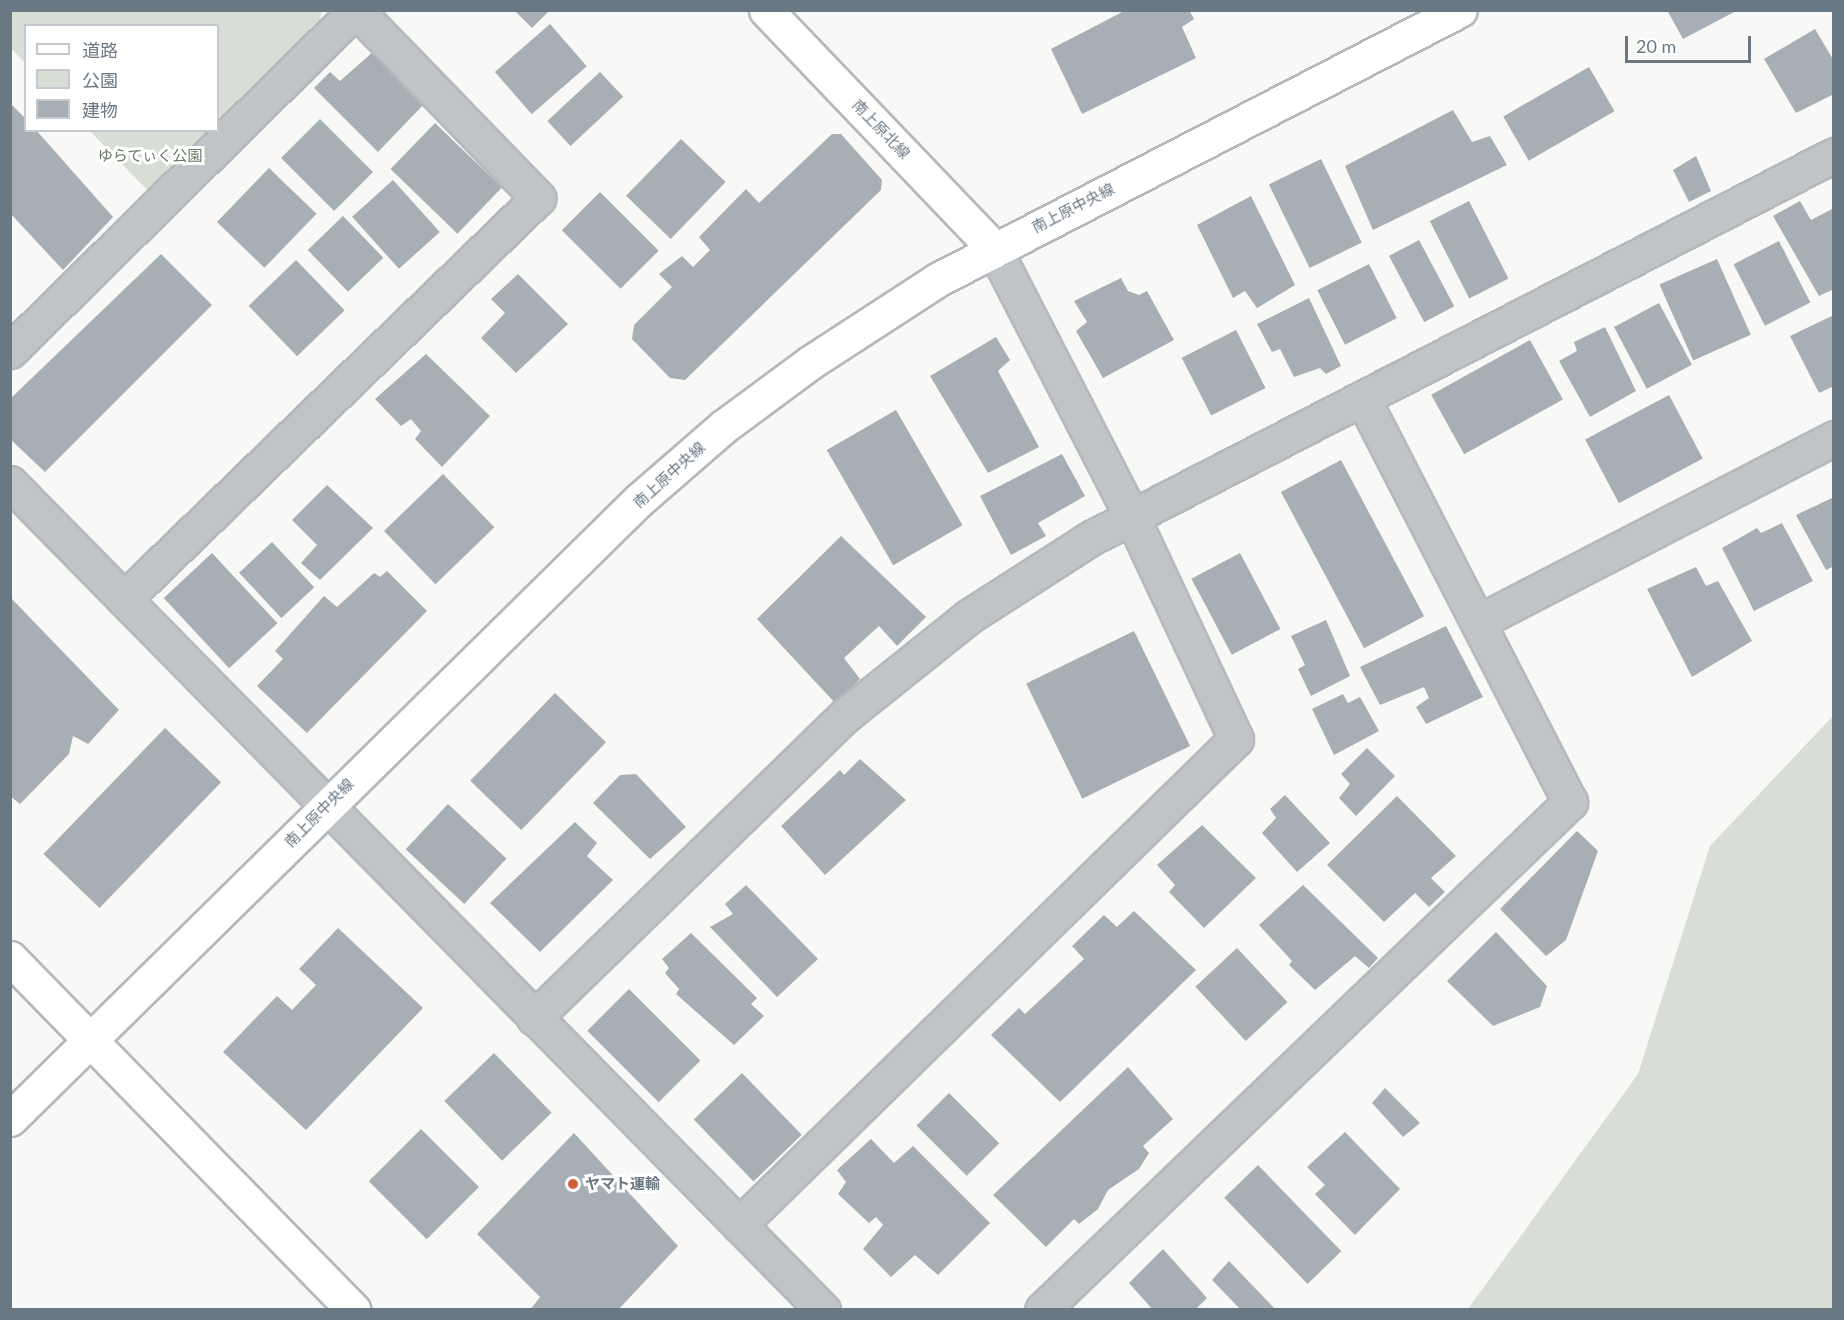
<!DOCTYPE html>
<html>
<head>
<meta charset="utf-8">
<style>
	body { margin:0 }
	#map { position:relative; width:1844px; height:1320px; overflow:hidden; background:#f8f8f6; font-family:Lato,"Noto Sans JP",sans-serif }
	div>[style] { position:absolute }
	.green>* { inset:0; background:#d8ddd5 }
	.building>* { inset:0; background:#a8afb4; transform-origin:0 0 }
	.roads { filter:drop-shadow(2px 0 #b5b9bd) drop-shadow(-2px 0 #b5b9bd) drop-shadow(0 2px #b5b9bd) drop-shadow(0 -2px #b5b9bd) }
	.street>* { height:33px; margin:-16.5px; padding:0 16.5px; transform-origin:16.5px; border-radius:16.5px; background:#c0c4c7 }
	.secondary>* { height:33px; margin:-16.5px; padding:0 16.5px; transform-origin:16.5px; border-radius:16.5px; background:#fff }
	.dots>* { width:16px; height:16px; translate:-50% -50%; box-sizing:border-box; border:3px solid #fff; border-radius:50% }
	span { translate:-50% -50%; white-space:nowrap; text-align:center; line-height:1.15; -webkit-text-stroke:6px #fff; paint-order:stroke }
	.street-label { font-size:15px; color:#6a7884 }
	.park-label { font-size:15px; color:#677764 }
	.poi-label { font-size:15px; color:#6a7884; font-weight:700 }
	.left { translate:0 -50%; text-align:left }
	.frame { position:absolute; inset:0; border:12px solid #6a7884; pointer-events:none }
	.legend { position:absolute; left:24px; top:24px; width:195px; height:108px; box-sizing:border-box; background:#fff; border:2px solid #c3c9ce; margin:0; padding:8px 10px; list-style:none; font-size:18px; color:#6a7884 }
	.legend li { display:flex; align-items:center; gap:12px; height:30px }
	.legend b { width:30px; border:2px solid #c3c9ce }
	.scale { position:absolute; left:1625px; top:36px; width:126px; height:27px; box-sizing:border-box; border:3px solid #6a7884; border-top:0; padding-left:8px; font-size:18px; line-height:21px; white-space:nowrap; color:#6a7884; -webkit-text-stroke:4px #fff; paint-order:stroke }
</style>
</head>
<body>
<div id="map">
	<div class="green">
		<i style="clip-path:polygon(12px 11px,321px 11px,320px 26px,218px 127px,218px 26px,26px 26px,25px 63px,11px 48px)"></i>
		<i style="clip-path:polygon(90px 131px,214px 131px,150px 193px)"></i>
		<i style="clip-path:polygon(1833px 716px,1833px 1309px,1468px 1309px,1638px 1074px,1710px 846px)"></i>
	</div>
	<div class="building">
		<i style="clip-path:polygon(514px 10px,550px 10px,532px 28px)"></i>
		<i style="clip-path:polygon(1126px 10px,1189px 10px,1194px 19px,1182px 27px,1196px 58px,1082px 114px,1051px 49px)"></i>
		<i style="clip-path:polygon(1667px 10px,1738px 10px,1683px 39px)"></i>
		<i style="left:550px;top:24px;width:56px;height:73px;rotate:49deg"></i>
		<i style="clip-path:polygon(1815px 29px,1834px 61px,1834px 94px,1796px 113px,1764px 59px)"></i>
		<i style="clip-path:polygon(374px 51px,425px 103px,378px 152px,314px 88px,330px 72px,340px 81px)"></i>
		<i style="left:1589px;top:67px;width:51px;height:99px;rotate:60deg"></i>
		<i style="left:600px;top:72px;width:34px;height:72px;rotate:47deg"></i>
		<i style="clip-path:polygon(10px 103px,26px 119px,26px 130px,36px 130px,113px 217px,63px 270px,10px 213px)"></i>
		<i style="clip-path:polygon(1453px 110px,1472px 142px,1490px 136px,1507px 165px,1373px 230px,1345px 166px)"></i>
		<i style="left:320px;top:119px;width:75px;height:55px;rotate:45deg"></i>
		<i style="left:435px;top:123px;width:93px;height:64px;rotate:44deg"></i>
		<i style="clip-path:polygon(832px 134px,841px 134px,882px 180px,881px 190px,685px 380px,670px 378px,632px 339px,634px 325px,672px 287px,659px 274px,682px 256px,693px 267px,710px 250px,699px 237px,746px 189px,759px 203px)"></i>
		<i style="left:681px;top:139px;width:62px;height:79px;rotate:44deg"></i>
		<i style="clip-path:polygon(1696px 156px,1711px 191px,1689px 202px,1673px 170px)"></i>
		<i style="left:1321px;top:159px;width:93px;height:58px;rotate:64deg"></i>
		<i style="left:269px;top:168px;width:66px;height:75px;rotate:44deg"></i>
		<i style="left:393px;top:180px;width:70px;height:55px;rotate:48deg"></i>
		<i style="left:600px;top:192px;width:83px;height:54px;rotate:45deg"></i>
		<i style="clip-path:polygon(1251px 196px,1295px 285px,1257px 308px,1245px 291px,1233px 298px,1197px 225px)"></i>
		<i style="left:1469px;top:201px;width:87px;height:44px;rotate:63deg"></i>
		<i style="clip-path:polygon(1800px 201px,1811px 220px,1834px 208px,1834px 289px,1819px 296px,1773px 216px)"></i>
		<i style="left:343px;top:216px;width:58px;height:49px;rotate:46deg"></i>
		<i style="left:1419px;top:240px;width:75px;height:34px;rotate:62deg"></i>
		<i style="left:1779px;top:241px;width:69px;height:51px;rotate:63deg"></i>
		<i style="clip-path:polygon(161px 254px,212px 305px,45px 472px,10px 439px,10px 399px)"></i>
		<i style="left:1717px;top:259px;width:83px;height:63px;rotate:66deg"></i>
		<i style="left:296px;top:260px;width:70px;height:66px;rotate:46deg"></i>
		<i style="left:1369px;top:264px;width:61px;height:58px;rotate:63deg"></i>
		<i style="clip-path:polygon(518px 274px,568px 324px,516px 373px,481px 338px,505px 313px,491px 299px)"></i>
		<i style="clip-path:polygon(1121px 278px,1128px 291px,1139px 295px,1147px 291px,1174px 340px,1103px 378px,1076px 331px,1087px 322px,1074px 301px)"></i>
		<i style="clip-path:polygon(1309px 298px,1341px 366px,1326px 374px,1320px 368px,1294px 377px,1280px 349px,1272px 352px,1257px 324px)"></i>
		<i style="left:1659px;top:303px;width:70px;height:51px;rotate:62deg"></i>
		<i style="clip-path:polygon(1834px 315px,1834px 386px,1819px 393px,1790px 336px)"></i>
		<i style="clip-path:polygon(1605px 327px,1636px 391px,1590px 417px,1559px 361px,1577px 351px,1574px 342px)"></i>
		<i style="left:1236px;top:330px;width:65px;height:61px;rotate:63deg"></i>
		<i style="clip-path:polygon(996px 337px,1010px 360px,998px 371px,1039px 447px,988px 473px,930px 376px)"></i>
		<i style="left:1530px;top:340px;width:68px;height:113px;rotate:61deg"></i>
		<i style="clip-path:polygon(426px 354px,490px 416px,442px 467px,415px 439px,421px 431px,411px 419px,401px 426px,375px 399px)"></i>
		<i style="left:1669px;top:395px;width:72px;height:95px;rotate:62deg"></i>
		<i style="left:896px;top:410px;width:133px;height:80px;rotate:60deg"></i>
		<i style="clip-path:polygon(1062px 454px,1085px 496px,1038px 523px,1046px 536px,1011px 555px,980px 496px)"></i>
		<i style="left:1341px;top:460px;width:177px;height:68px;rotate:62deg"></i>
		<i style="left:443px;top:474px;width:74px;height:82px;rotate:46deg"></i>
		<i style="clip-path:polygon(327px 485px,373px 528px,320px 580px,301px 563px,317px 545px,292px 520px)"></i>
		<i style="clip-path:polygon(1834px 497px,1834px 566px,1826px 570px,1796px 515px)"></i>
		<i style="clip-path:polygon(1782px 523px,1813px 581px,1754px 611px,1722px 548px,1757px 528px,1761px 533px)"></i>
		<i style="clip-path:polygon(841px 536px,926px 617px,897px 646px,879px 626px,844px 658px,860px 679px,836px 704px,757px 619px)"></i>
		<i style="left:272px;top:542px;width:62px;height:45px;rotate:47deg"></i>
		<i style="left:212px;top:553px;width:96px;height:66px;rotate:47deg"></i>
		<i style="left:1240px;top:553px;width:86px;height:55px;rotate:62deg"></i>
		<i style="clip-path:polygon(1696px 567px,1706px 586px,1718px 581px,1752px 641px,1692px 677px,1647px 589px)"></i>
		<i style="clip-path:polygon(387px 571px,427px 611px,307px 733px,257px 686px,283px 659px,275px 651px,324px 596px,337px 607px,374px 573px,380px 577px)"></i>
		<i style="clip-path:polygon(12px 599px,119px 710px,88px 744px,73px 736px,69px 754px,20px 804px,10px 796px)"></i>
		<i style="clip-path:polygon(1326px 620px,1350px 676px,1311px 696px,1298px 669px,1305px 665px,1291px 636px)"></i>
		<i style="clip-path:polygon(1446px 626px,1483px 697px,1426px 724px,1416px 707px,1429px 698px,1424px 687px,1380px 705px,1360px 667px)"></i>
		<i style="left:1134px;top:631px;width:128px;height:120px;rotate:64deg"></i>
		<i style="left:555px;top:693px;width:71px;height:122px;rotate:44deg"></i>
		<i style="clip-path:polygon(1343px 694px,1348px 703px,1360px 697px,1379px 731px,1334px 755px,1312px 709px)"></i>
		<i style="left:165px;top:728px;width:78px;height:175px;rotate:44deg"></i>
		<i style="clip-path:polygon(1367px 748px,1395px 776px,1356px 816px,1339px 798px,1350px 784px,1341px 774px)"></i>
		<i style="clip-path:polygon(860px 759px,906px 800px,825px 875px,781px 826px,840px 770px,844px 775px)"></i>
		<i style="clip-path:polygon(636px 774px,686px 827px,650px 859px,593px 803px,620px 775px)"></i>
		<i style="clip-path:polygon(1285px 795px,1330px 843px,1297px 872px,1262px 833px,1276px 818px,1270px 809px)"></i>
		<i style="clip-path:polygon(1397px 796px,1456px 856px,1431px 878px,1445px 892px,1429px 907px,1415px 893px,1384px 922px,1327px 865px)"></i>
		<i style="left:448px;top:804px;width:80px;height:62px;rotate:43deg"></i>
		<i style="clip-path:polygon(575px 822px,597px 843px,587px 856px,613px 880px,540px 952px,490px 903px)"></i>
		<i style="clip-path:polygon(1202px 825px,1256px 878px,1204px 928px,1169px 892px,1175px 885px,1157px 865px)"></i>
		<i style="clip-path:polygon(1577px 831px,1598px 851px,1566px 940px,1546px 956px,1500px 909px)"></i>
		<i style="clip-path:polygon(746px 885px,818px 959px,777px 997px,710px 927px,733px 914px,725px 904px)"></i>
		<i style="clip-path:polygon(1303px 885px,1378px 958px,1369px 968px,1355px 956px,1315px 990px,1289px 965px,1292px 961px,1259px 925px)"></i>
		<i style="clip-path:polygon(1134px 911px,1196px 970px,1060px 1102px,991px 1035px,1019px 1008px,1025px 1014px,1084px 959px,1072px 946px,1104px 915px,1117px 927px)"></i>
		<i style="clip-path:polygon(338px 928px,423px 1008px,306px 1130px,223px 1052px,277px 996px,292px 1010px,316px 985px,299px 969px)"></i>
		<i style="clip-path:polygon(1496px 932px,1547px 986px,1540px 1007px,1493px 1026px,1447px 981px)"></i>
		<i style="clip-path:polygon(691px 933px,757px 998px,751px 1004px,764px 1016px,734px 1045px,676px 994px,679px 989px,665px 973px,669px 968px,662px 959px)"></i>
		<i style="left:1237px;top:948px;width:74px;height:57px;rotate:47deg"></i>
		<i style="left:629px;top:989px;width:101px;height:59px;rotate:45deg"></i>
		<i style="left:494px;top:1053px;width:83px;height:69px;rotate:46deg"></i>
		<i style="clip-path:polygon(1128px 1067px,1173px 1119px,1143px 1146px,1149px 1153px,1139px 1169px,1108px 1190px,1098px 1209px,1079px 1224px,1074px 1219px,1046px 1247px,993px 1195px)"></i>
		<i style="left:742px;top:1073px;width:86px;height:67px;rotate:46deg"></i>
		<i style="clip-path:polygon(1385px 1088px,1420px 1123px,1403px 1137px,1372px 1103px)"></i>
		<i style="left:949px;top:1093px;width:71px;height:46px;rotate:45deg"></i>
		<i style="left:421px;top:1129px;width:82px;height:74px;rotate:45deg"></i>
		<i style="clip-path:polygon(1345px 1132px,1400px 1189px,1355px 1235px,1315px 1194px,1325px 1185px,1307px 1167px)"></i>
		<i style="clip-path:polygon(574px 1133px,678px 1246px,618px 1310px,530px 1310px,540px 1297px,477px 1234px)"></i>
		<i style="clip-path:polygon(871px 1139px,894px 1163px,913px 1146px,990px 1223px,938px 1275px,915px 1255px,891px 1277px,863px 1249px,883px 1225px,876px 1217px,869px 1223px,838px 1194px,846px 1182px,837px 1170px)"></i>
		<i style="left:1258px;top:1165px;width:120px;height:47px;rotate:46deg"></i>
		<i style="clip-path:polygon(1163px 1249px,1207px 1298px,1195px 1310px,1153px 1310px,1129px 1283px)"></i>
		<i style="clip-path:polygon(1229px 1261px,1276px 1310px,1241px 1310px,1212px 1280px)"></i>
	</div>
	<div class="roads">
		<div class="street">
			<i style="left:10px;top:351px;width:486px;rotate:-44.6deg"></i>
			<i style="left:356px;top:10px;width:262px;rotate:45.9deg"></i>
			<i style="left:538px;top:198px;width:576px;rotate:135.91deg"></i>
			<i style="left:10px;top:483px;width:1160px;rotate:45.49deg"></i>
			<i style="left:1478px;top:622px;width:401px;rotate:-27.3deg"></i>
			<i style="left:534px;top:1018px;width:436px;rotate:-44.2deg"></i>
			<i style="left:847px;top:714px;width:155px;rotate:-38.7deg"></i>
			<i style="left:968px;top:617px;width:146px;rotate:-32.7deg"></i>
			<i style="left:1091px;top:538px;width:836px;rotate:-27.27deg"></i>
			<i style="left:739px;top:1225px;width:695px;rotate:-44.36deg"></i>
			<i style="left:1236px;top:739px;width:245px;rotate:-115.1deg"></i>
			<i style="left:1132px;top:517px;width:301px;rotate:-117.2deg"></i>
			<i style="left:1042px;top:1310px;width:733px;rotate:-43.89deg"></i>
			<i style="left:1570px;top:802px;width:453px;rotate:-117.2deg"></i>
		</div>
		<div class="secondary">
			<i style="left:766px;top:10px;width:330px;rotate:46.3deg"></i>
			<i style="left:10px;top:958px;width:492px;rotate:45.7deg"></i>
			<i style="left:10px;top:1119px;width:882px;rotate:-44.54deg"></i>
			<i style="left:639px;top:500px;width:111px;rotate:-41deg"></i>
			<i style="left:723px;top:427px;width:109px;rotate:-36.5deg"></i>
			<i style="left:811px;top:362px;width:153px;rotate:-33deg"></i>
			<i style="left:939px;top:279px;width:586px;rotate:-27.31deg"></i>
		</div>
	</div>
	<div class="dots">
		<i style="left:573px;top:1184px;background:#d55e39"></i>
	</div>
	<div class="street-label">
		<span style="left:881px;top:129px;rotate:46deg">南上原北線</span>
		<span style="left:1073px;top:208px;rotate:-27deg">南上原中央線</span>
		<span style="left:669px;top:475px;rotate:-42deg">南上原中央線</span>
		<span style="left:319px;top:813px;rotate:-45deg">南上原中央線</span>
	</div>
	<div class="park-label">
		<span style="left:150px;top:156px">ゆらてぃく公園</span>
	</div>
	<div class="poi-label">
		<span class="left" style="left:585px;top:1184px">ヤマト運輸</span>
	</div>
	<div class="frame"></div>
	<ul class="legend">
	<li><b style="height:8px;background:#fff"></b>道路</li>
	<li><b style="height:16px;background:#d8ddd5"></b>公園</li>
	<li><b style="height:16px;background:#a8afb4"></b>建物</li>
	</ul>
	<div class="scale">20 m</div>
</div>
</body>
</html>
